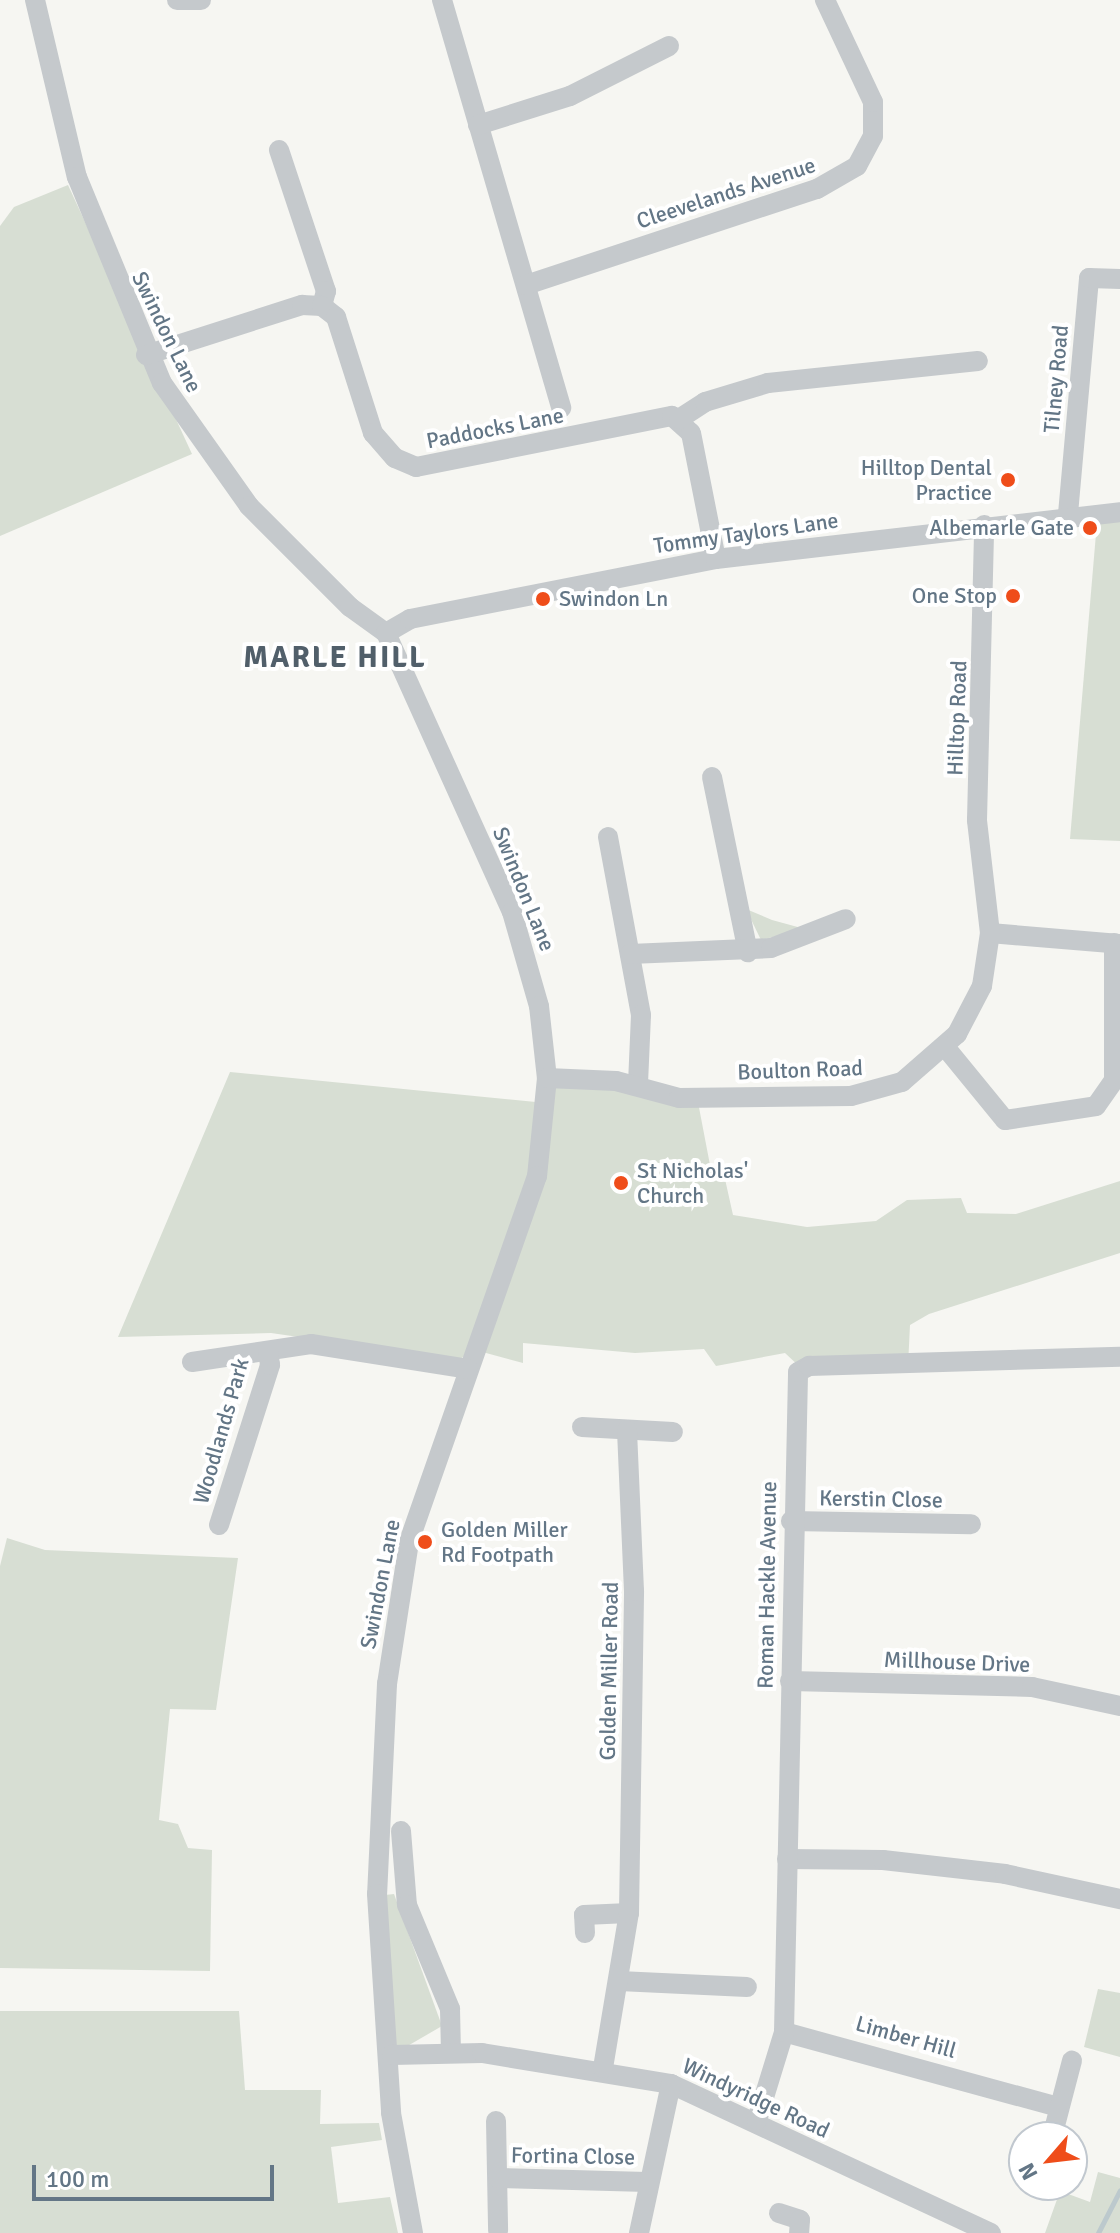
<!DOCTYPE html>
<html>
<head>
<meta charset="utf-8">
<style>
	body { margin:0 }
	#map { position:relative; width:1120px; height:2233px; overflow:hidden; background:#f6f6f2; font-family:Signika,sans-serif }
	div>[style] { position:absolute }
	.green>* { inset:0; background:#d7ded3 }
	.stream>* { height:5px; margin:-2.5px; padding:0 2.5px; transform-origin:2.5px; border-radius:2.5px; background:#bcc9cd }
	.minor>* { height:20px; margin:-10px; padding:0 10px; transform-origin:10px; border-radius:10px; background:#c5c9cc }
	.dots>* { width:22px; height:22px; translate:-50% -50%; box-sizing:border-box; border:4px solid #fff; border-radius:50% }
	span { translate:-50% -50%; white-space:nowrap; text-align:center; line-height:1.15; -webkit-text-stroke:8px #fff; paint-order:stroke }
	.street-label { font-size:22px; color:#637686 }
	.poi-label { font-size:22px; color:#637686 }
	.right { translate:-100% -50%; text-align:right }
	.left { translate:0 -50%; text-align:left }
	.district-label { font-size:30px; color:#515f6a; font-weight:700; letter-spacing:2px }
	.north { position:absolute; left:1008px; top:2121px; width:80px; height:80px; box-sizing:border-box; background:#fff; border:2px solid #c1c8cf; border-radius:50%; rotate:242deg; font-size:22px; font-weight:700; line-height:32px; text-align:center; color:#637686 }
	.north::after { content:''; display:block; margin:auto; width:28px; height:36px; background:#ef4d1a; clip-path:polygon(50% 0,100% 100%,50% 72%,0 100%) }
	.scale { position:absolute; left:32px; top:2165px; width:242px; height:36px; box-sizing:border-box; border:4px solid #637686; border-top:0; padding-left:10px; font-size:24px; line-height:28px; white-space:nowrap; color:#637686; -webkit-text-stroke:6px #fff; paint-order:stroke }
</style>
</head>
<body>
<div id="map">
	<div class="green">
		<i style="clip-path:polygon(68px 185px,192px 454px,0 536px,0 226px,14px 207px)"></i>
		<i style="clip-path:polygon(1120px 521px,1120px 841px,1070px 839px,1097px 522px)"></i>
		<i style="clip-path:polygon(746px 909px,772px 920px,805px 929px,761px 940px)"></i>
		<i style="clip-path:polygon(230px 1072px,546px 1103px,547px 1078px,697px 1097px,710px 1165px,725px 1179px,733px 1215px,807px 1227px,876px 1221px,907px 1200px,961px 1198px,967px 1213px,1016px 1214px,1120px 1181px,1120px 1253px,929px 1314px,910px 1325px,908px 1366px,801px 1368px,785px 1353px,716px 1366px,704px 1349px,635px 1353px,523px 1343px,523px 1363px,475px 1350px,458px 1360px,271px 1333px,118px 1337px)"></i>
		<i style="clip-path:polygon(7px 1538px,45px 1550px,238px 1558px,216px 1710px,170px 1709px,159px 1820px,178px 1824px,188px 1848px,212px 1850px,210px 1971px,0 1968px,0 1566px)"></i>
		<i style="clip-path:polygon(394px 1894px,442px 2026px,392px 2055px,385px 1895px)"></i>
		<i style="clip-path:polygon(1098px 1989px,1120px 1993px,1120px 2057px,1084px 2047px)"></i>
		<i style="clip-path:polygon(0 2011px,239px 2011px,245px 2090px,321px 2090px,320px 2124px,379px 2123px,382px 2140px,331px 2147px,338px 2203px,390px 2197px,398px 2233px,0 2233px)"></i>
		<i style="clip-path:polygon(1098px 2172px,1120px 2178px,1120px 2233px,1045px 2233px,1060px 2191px,1090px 2202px)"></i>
	</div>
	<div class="stream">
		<i style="left:1098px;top:2233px;width:48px;rotate:-62.9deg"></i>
	</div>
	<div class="minor">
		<i style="left:35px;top:0;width:182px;rotate:76.7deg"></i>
		<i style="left:77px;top:177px;width:223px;rotate:67.6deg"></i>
		<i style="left:162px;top:383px;width:151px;rotate:54.7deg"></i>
		<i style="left:249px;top:506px;width:143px;rotate:45deg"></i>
		<i style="left:350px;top:607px;width:44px;rotate:35.8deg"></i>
		<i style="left:177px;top:0;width:24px"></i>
		<i style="left:442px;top:0;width:425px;rotate:73.7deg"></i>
		<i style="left:478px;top:125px;width:96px;rotate:-17.5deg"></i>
		<i style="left:570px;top:96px;width:111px;rotate:-26.8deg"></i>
		<i style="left:279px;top:150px;width:149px;rotate:71.6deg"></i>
		<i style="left:326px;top:291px;width:16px;rotate:105deg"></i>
		<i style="left:526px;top:285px;width:306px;rotate:-18.3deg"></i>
		<i style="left:817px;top:189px;width:46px;rotate:-29.9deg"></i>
		<i style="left:857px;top:166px;width:34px;rotate:-62deg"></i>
		<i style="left:873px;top:136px;width:34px;rotate:-90deg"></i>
		<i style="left:873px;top:102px;width:113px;rotate:-115.2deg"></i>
		<i style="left:146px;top:355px;width:164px;rotate:-17.8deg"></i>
		<i style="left:302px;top:305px;width:20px;rotate:3deg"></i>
		<i style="left:322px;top:306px;width:18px;rotate:38deg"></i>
		<i style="left:336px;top:317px;width:122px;rotate:72.3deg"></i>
		<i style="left:373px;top:433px;width:33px;rotate:49deg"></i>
		<i style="left:395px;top:458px;width:23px;rotate:23deg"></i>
		<i style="left:416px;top:467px;width:261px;rotate:-11.3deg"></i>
		<i style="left:672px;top:416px;width:25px;rotate:42deg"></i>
		<i style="left:691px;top:433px;width:128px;rotate:78.8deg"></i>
		<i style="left:679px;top:419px;width:31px;rotate:-33deg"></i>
		<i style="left:705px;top:402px;width:66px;rotate:-16.8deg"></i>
		<i style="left:768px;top:383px;width:211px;rotate:-6deg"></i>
		<i style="left:1068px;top:514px;width:237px;rotate:-84.9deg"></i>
		<i style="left:1089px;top:278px;width:31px;rotate:2deg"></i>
		<i style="left:386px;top:633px;width:306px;rotate:65.7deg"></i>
		<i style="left:512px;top:912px;width:98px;rotate:74deg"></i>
		<i style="left:539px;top:1006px;width:72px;rotate:83.7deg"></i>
		<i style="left:547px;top:1078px;width:99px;rotate:95.8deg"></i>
		<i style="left:537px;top:1176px;width:388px;rotate:109.3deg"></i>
		<i style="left:409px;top:1542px;width:144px;rotate:98.8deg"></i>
		<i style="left:387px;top:1684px;width:210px;rotate:92.7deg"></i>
		<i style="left:377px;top:1894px;width:219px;rotate:86.3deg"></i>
		<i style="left:391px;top:2113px;width:122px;rotate:79.6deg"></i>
		<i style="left:386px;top:633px;width:28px;rotate:-30deg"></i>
		<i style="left:410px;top:619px;width:312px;rotate:-11.1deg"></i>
		<i style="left:716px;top:559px;width:407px;rotate:-6.6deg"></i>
		<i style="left:712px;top:777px;width:179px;rotate:78.4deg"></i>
		<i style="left:608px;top:837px;width:181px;rotate:79.5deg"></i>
		<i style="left:641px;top:1015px;width:70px;rotate:92.5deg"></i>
		<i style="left:990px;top:933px;width:130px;rotate:4.8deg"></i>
		<i style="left:630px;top:954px;width:141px;rotate:-2.4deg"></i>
		<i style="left:771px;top:948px;width:80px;rotate:-21.1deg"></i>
		<i style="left:946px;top:1048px;width:93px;rotate:50.7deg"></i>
		<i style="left:1005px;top:1120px;width:92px;rotate:-8.7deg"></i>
		<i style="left:1096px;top:1106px;width:32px;rotate:-55deg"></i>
		<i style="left:1114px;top:1080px;width:137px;rotate:-90deg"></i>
		<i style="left:547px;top:1078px;width:69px;rotate:2.5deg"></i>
		<i style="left:616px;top:1081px;width:65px;rotate:15.1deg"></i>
		<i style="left:679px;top:1098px;width:172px;rotate:-0.7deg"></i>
		<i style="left:851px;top:1096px;width:53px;rotate:-15.4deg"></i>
		<i style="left:902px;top:1082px;width:73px;rotate:-41.1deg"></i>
		<i style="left:957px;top:1034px;width:54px;rotate:-62.5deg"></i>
		<i style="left:982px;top:986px;width:54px;rotate:-81.4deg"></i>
		<i style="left:990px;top:933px;width:114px;rotate:-96.6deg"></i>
		<i style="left:977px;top:820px;width:295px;rotate:-88.6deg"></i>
		<i style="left:192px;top:1362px;width:120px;rotate:-8.6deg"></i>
		<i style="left:311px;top:1344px;width:159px;rotate:9deg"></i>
		<i style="left:582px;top:1427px;width:91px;rotate:3.1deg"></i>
		<i style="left:791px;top:1521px;width:180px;rotate:1deg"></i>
		<i style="left:219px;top:1525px;width:168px;rotate:-72.3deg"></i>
		<i style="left:270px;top:1365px;width:14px;rotate:-98deg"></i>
		<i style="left:790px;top:1681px;width:242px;rotate:1.4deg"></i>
		<i style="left:1032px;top:1687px;width:90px;rotate:12.2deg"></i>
		<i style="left:401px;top:1831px;width:74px;rotate:85.4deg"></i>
		<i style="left:407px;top:1905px;width:113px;rotate:67.5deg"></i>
		<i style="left:450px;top:2009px;width:43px;rotate:88.7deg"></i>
		<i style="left:787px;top:1859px;width:96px;rotate:0.6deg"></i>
		<i style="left:883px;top:1860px;width:123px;rotate:6.5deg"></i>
		<i style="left:1005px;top:1874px;width:118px;rotate:12.3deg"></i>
		<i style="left:585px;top:1933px;width:18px;rotate:-93deg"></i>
		<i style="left:584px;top:1915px;width:45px;rotate:-2.5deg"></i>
		<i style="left:619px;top:1981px;width:128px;rotate:2.7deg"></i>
		<i style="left:784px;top:2032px;width:285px;rotate:15.3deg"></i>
		<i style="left:392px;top:2055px;width:90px;rotate:-1.3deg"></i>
		<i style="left:482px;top:2053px;width:192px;rotate:9.3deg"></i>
		<i style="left:671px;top:2084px;width:353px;rotate:25deg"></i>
		<i style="left:603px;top:2068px;width:157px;rotate:-80.5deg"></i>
		<i style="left:629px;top:1913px;width:322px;rotate:-89.1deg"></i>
		<i style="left:634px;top:1591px;width:161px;rotate:-92.5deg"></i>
		<i style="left:757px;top:2120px;width:92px;rotate:-72.9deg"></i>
		<i style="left:784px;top:2032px;width:660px;rotate:-88.78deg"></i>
		<i style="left:798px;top:1372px;width:13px;rotate:-29deg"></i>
		<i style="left:809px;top:1366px;width:311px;rotate:-1.7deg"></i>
		<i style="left:496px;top:2121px;width:109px;rotate:88.9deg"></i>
		<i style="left:1052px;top:2137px;width:79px;rotate:-75.3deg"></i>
		<i style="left:498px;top:2178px;width:149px;rotate:1.5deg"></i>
		<i style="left:779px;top:2213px;width:22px;rotate:18deg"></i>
		<i style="left:800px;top:2220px;width:13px;rotate:94deg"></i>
		<i style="left:639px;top:2233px;width:152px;rotate:-77.9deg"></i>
	</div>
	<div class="dots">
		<i style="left:1008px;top:480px;background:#ef4d1a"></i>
		<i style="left:1090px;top:528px;background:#ef4d1a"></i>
		<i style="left:1013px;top:596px;background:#ef4d1a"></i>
		<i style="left:543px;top:599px;background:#ef4d1a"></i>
		<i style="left:621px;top:1183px;background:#ef4d1a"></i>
		<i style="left:425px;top:1542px;background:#ef4d1a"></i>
	</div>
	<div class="street-label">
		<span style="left:726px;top:193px;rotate:-18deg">Cleevelands Avenue</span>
		<span style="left:167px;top:332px;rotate:64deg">Swindon Lane</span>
		<span style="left:1056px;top:379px;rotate:-85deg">Tilney Road</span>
		<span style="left:495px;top:428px;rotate:-11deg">Paddocks Lane</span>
		<span style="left:746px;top:533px;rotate:-8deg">Tommy Taylors Lane</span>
		<span style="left:957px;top:718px;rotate:-88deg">Hilltop Road</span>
		<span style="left:524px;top:889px;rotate:68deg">Swindon Lane</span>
		<span style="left:800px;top:1070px;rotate:-2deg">Boulton Road</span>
		<span style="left:221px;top:1431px;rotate:-74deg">Woodlands Park</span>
		<span style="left:881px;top:1499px;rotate:1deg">Kerstin Close</span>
		<span style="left:380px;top:1584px;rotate:-79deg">Swindon Lane</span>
		<span style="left:767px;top:1585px;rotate:-89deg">Roman Hackle Avenue</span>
		<span style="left:957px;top:1662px;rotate:2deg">Millhouse Drive</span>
		<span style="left:609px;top:1671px;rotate:-89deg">Golden Miller Road</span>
		<span style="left:906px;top:2037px;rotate:16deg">Limber Hill</span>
		<span style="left:756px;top:2098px;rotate:25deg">Windyridge Road</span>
		<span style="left:573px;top:2156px;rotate:1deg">Fortina Close</span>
	</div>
	<div class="poi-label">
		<span class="right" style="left:992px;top:480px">Hilltop Dental<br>Practice</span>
		<span class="right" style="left:1074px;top:528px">Albemarle Gate</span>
		<span class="right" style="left:997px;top:596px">One Stop</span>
		<span class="left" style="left:559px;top:599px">Swindon Ln</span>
		<span class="left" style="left:637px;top:1183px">St Nicholas'<br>Church</span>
		<span class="left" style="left:441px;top:1542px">Golden Miller<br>Rd Footpath</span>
	</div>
	<div class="district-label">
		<span style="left:335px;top:658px">MARLE HILL</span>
	</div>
	<div class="north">N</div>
	<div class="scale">100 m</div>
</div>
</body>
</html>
